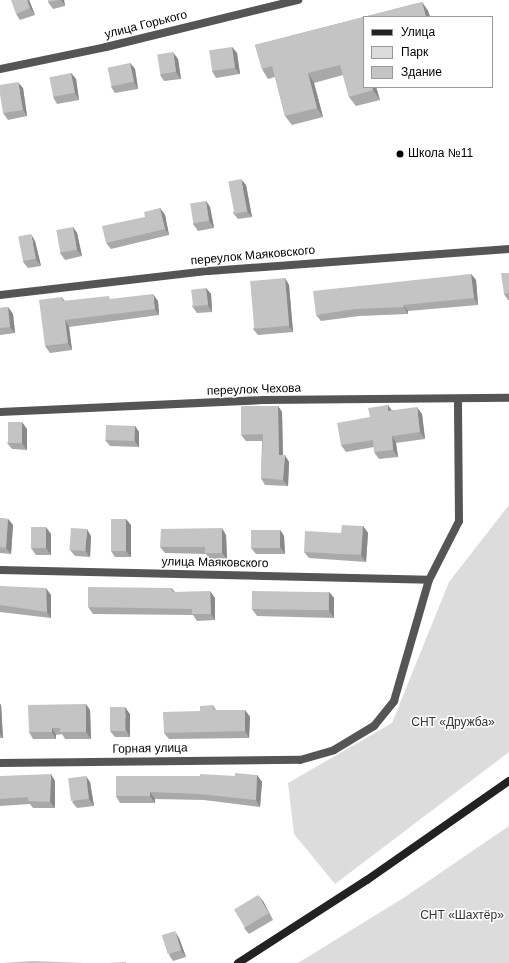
<!DOCTYPE html>
<html>
<head>
<meta charset="utf-8">
<style>
	body { margin:0 }
	#map { position:relative; width:509px; height:963px; overflow:hidden; background:#fff; font-family:Helvetica,sans-serif }
	div>[style] { position:absolute }
	.green>* { inset:0; background:#dcdcdc }
	.street>* { height:8px; margin:-4px; padding:0 4px; transform-origin:4px; border-radius:4px; background:#555 }
	.secondary>* { height:8px; margin:-4px; padding:0 4px; transform-origin:4px; border-radius:4px; background:#222 }
	.wall>* { inset:0; background:#a9a9a9 }
	.shaded-wall>* { inset:0; background:#898989 }
	.building>* { inset:0; background:#c4c4c4; transform-origin:0 0 }
	.dots>* { width:11px; height:11px; translate:-50% -50%; box-sizing:border-box; border:2px solid #fff; border-radius:50% }
	span { translate:-50% -50%; white-space:nowrap; text-align:center; line-height:1.15; -webkit-text-stroke:3px #fff; paint-order:stroke }
	.street-label { font-size:12px; color:#000 }
	.poi-label { font-size:12px; color:#000 }
	.left { translate:0 -50%; text-align:left }
	.park-label { font-size:12px; color:#333 }
	.legend { position:absolute; left:363px; top:16px; width:130px; height:72px; box-sizing:border-box; background:#fff; border:1px solid #999; margin:0; padding:5px 7px; list-style:none; font-size:12px; color:#000 }
	.legend li { display:flex; align-items:center; gap:8px; height:20px }
	.legend b { width:20px; border:1px solid #999 }
</style>
</head>
<body>
<div id="map">
	<div class="green">
		<i style="clip-path:polygon(509px 505px,509px 752px,335px 884px,294px 834px,288px 783px,392px 723px,449px 582px)"></i>
		<i style="clip-path:polygon(509px 826px,509px 963px,298px 963px,405px 897px)"></i>
	</div>
	<div class="street">
		<i style="left:0;top:69px;width:108px;rotate:-11.7deg"></i>
		<i style="left:106px;top:47px;width:198px;rotate:-13.8deg"></i>
		<i style="left:0;top:295px;width:210px;rotate:-6.6deg"></i>
		<i style="left:209px;top:271px;width:301px;rotate:-4.2deg"></i>
		<i style="left:0;top:412px;width:264px;rotate:-2.6deg"></i>
		<i style="left:264px;top:400px;width:245px;rotate:-0.5deg"></i>
		<i style="left:0;top:570px;width:429px;rotate:1.3deg"></i>
		<i style="left:0;top:763px;width:300px;rotate:-0.6deg"></i>
		<i style="left:300px;top:760px;width:35px;rotate:-16deg"></i>
		<i style="left:334px;top:750px;width:47px;rotate:-31deg"></i>
		<i style="left:374px;top:726px;width:32px;rotate:-51deg"></i>
		<i style="left:394px;top:701px;width:126px;rotate:-73.9deg"></i>
		<i style="left:429px;top:580px;width:66px;rotate:-63deg"></i>
		<i style="left:459px;top:521px;width:121px;rotate:-90.5deg"></i>
	</div>
	<div class="secondary">
		<i style="left:238px;top:963px;width:153px;rotate:-32.8deg"></i>
		<i style="left:367px;top:880px;width:173px;rotate:-34.9deg"></i>
	</div>
	<div class="wall">
		<i style="clip-path:polygon(29px 0,35px 15px,20px 20px,16px 14px)"></i>
		<i style="clip-path:polygon(48px 0,64px 0,65px 6px,53px 9px,48px 2px)"></i>
		<i style="clip-path:polygon(422px 2px,428px 11px,430px 17px,364px 17px,364px 87px,376px 87px,380px 100px,356px 106px,349px 97px,343px 75px,314px 83px,323px 117px,292px 125px,285px 116px,275px 77px,268px 79px,262px 69px,255px 45px)"></i>
		<i style="clip-path:polygon(232px 47px,237px 53px,240px 74px,216px 78px,212px 71px)"></i>
		<i style="clip-path:polygon(178px 59px,181px 79px,164px 81px,160px 75px)"></i>
		<i style="clip-path:polygon(130px 63px,135px 69px,138px 89px,115px 93px,111px 87px)"></i>
		<i style="clip-path:polygon(71px 73px,76px 79px,79px 100px,57px 104px,53px 97px)"></i>
		<i style="clip-path:polygon(23px 88px,27px 116px,8px 120px,3px 113px)"></i>
		<i style="clip-path:polygon(246px 185px,252px 217px,238px 219px,233px 213px)"></i>
		<i style="clip-path:polygon(206px 201px,210px 207px,214px 228px,198px 231px,193px 224px)"></i>
		<i style="clip-path:polygon(160px 208px,165px 215px,169px 235px,111px 249px,106px 243px,145px 217px)"></i>
		<i style="clip-path:polygon(73px 227px,77px 233px,82px 256px,65px 260px,60px 253px)"></i>
		<i style="clip-path:polygon(35px 241px,41px 266px,28px 268px,23px 262px)"></i>
		<i style="clip-path:polygon(509px 273px,509px 300px,508px 300px,504px 294px)"></i>
		<i style="clip-path:polygon(471px 274px,476px 280px,478px 305px,408px 311px,408px 314px,359px 316px,321px 321px,316px 315px)"></i>
		<i style="clip-path:polygon(285px 278px,289px 285px,293px 332px,258px 335px,253px 329px)"></i>
		<i style="clip-path:polygon(206px 288px,211px 294px,212px 312px,197px 313px,192px 306px)"></i>
		<i style="clip-path:polygon(62px 297px,65px 301px,112px 299px,158px 301px,159px 315px,69px 327px,72px 350px,50px 353px,45px 346px)"></i>
		<i style="clip-path:polygon(8px 307px,13px 314px,15px 333px,0 335px,0 308px)"></i>
		<i style="clip-path:polygon(388px 405px,391px 410px,422px 414px,425px 439px,396px 443px,398px 457px,379px 459px,374px 452px,374px 447px,346px 452px,341px 445px,370px 417px)"></i>
		<i style="clip-path:polygon(278px 406px,282px 412px,283px 455px,289px 462px,288px 486px,265px 485px,261px 478px,262px 441px,246px 441px,241px 435px)"></i>
		<i style="clip-path:polygon(135px 426px,139px 432px,139px 447px,110px 446px,105px 440px)"></i>
		<i style="clip-path:polygon(27px 429px,27px 450px,12px 449px,7px 443px)"></i>
		<i style="clip-path:polygon(0 518px,8px 519px,13px 525px,11px 554px,0 553px)"></i>
		<i style="clip-path:polygon(131px 525px,131px 557px,115px 557px,111px 551px)"></i>
		<i style="clip-path:polygon(363px 526px,368px 533px,366px 562px,309px 558px,304px 552px,341px 533px)"></i>
		<i style="clip-path:polygon(280px 530px,284px 536px,285px 554px,256px 554px,251px 548px)"></i>
		<i style="clip-path:polygon(51px 534px,51px 555px,36px 555px,31px 548px)"></i>
		<i style="clip-path:polygon(226px 535px,227px 559px,210px 559px,206px 554px,165px 553px,160px 547px)"></i>
		<i style="clip-path:polygon(91px 536px,90px 557px,75px 556px,70px 550px)"></i>
		<i style="clip-path:polygon(0 586px,51px 595px,51px 618px,0 612px)"></i>
		<i style="clip-path:polygon(172px 588px,175px 592px,215px 598px,215px 620px,197px 621px,193px 615px,93px 614px,88px 607px)"></i>
		<i style="clip-path:polygon(329px 592px,334px 598px,334px 618px,257px 616px,252px 609px)"></i>
		<i style="clip-path:polygon(0 704px,1px 705px,3px 738px,0 738px)"></i>
		<i style="clip-path:polygon(213px 705px,216px 710px,245px 710px,250px 717px,249px 738px,169px 739px,164px 733px,200px 711px)"></i>
		<i style="clip-path:polygon(90px 710px,91px 739px,65px 739px,62px 734px,56px 735px,56px 739px,33px 739px,29px 732px)"></i>
		<i style="clip-path:polygon(130px 714px,130px 737px,115px 737px,110px 731px)"></i>
		<i style="clip-path:polygon(257px 775px,262px 782px,260px 807px,204px 800px,155px 799px,155px 803px,120px 803px,116px 796px,235px 776px)"></i>
		<i style="clip-path:polygon(0 776px,55px 781px,55px 808px,33px 808px,30px 804px,0 806px)"></i>
		<i style="clip-path:polygon(90px 782px,94px 806px,77px 808px,72px 802px)"></i>
		<i style="clip-path:polygon(263px 901px,273px 920px,249px 934px,244px 928px)"></i>
		<i style="clip-path:polygon(179px 938px,186px 957px,173px 961px,169px 955px)"></i>
	</div>
	<div class="shaded-wall">
		<i style="clip-path:polygon(27px 0,29px 0,35px 15px,30px 8px)"></i>
		<i style="clip-path:polygon(61px 0,64px 0,65px 6px)"></i>
		<i style="clip-path:polygon(422px 2px,428px 11px,430px 17px,426px 17px)"></i>
		<i style="clip-path:polygon(232px 47px,237px 53px,240px 74px,235px 68px)"></i>
		<i style="clip-path:polygon(173px 52px,178px 59px,181px 79px,176px 72px)"></i>
		<i style="clip-path:polygon(130px 63px,135px 69px,138px 89px,134px 82px)"></i>
		<i style="clip-path:polygon(71px 73px,76px 79px,79px 100px,75px 93px)"></i>
		<i style="clip-path:polygon(308px 73px,314px 83px,323px 117px,317px 108px)"></i>
		<i style="clip-path:polygon(18px 82px,23px 88px,27px 116px,23px 110px)"></i>
		<i style="clip-path:polygon(372px 87px,376px 87px,380px 100px,373px 90px)"></i>
		<i style="clip-path:polygon(241px 179px,246px 185px,252px 217px,247px 211px)"></i>
		<i style="clip-path:polygon(206px 201px,210px 207px,214px 228px,209px 221px)"></i>
		<i style="clip-path:polygon(160px 208px,165px 215px,169px 235px,165px 229px)"></i>
		<i style="clip-path:polygon(73px 227px,77px 233px,82px 256px,77px 250px)"></i>
		<i style="clip-path:polygon(31px 234px,35px 241px,41px 266px,36px 259px)"></i>
		<i style="clip-path:polygon(471px 274px,476px 280px,478px 305px,474px 298px)"></i>
		<i style="clip-path:polygon(285px 278px,289px 285px,293px 332px,289px 326px)"></i>
		<i style="clip-path:polygon(206px 288px,211px 294px,212px 312px,208px 305px)"></i>
		<i style="clip-path:polygon(153px 294px,158px 301px,159px 315px,155px 309px)"></i>
		<i style="clip-path:polygon(403px 305px,408px 311px,408px 314px,404px 307px)"></i>
		<i style="clip-path:polygon(8px 307px,13px 314px,15px 333px,10px 327px)"></i>
		<i style="clip-path:polygon(65px 320px,69px 327px,72px 350px,68px 343px)"></i>
		<i style="clip-path:polygon(388px 405px,392px 411px,388px 411px)"></i>
		<i style="clip-path:polygon(278px 406px,282px 412px,283px 462px,279px 455px)"></i>
		<i style="clip-path:polygon(417px 407px,422px 414px,425px 439px,420px 432px)"></i>
		<i style="clip-path:polygon(22px 422px,27px 429px,27px 450px,22px 443px)"></i>
		<i style="clip-path:polygon(135px 426px,139px 432px,139px 447px,134px 440px)"></i>
		<i style="clip-path:polygon(392px 436px,396px 443px,398px 457px,393px 450px)"></i>
		<i style="clip-path:polygon(285px 455px,289px 462px,288px 486px,283px 480px)"></i>
		<i style="clip-path:polygon(8px 519px,13px 525px,11px 554px,6px 548px)"></i>
		<i style="clip-path:polygon(126px 519px,131px 525px,131px 557px,126px 551px)"></i>
		<i style="clip-path:polygon(363px 526px,368px 533px,366px 562px,361px 555px)"></i>
		<i style="clip-path:polygon(46px 527px,51px 534px,51px 555px,46px 548px)"></i>
		<i style="clip-path:polygon(222px 528px,226px 535px,227px 559px,222px 553px)"></i>
		<i style="clip-path:polygon(87px 529px,91px 536px,90px 557px,85px 550px)"></i>
		<i style="clip-path:polygon(280px 530px,284px 536px,285px 554px,280px 547px)"></i>
		<i style="clip-path:polygon(46px 588px,51px 595px,51px 618px,47px 612px)"></i>
		<i style="clip-path:polygon(210px 591px,215px 598px,215px 620px,211px 614px)"></i>
		<i style="clip-path:polygon(329px 592px,334px 598px,334px 618px,329px 611px)"></i>
		<i style="clip-path:polygon(0 704px,1px 705px,3px 738px,0 734px)"></i>
		<i style="clip-path:polygon(86px 704px,90px 710px,91px 739px,86px 732px)"></i>
		<i style="clip-path:polygon(125px 707px,130px 714px,130px 737px,126px 730px)"></i>
		<i style="clip-path:polygon(245px 710px,250px 717px,249px 738px,245px 731px)"></i>
		<i style="clip-path:polygon(52px 728px,56px 735px,56px 739px,52px 732px)"></i>
		<i style="clip-path:polygon(51px 774px,55px 781px,55px 808px,50px 802px)"></i>
		<i style="clip-path:polygon(257px 775px,262px 782px,260px 807px,256px 800px)"></i>
		<i style="clip-path:polygon(86px 776px,90px 782px,94px 806px,89px 799px)"></i>
		<i style="clip-path:polygon(150px 792px,155px 799px,155px 803px,150px 796px)"></i>
		<i style="clip-path:polygon(258px 895px,263px 901px,273px 920px,269px 913px)"></i>
		<i style="clip-path:polygon(175px 931px,179px 938px,186px 957px,181px 950px)"></i>
	</div>
	<div class="building">
		<i style="clip-path:polygon(11px 0,27px 0,30px 8px,16px 14px)"></i>
		<i style="clip-path:polygon(48px 0,59px 0,48px 2px)"></i>
		<i style="clip-path:polygon(422px 2px,426px 17px,364px 17px,364px 53px,363px 53px,364px 57px,364px 87px,372px 87px,373px 90px,349px 97px,340px 65px,308px 73px,317px 108px,285px 116px,272px 66px,262px 69px,255px 45px)"></i>
		<i style="left:232px;top:47px;width:21px;height:23px;rotate:82deg"></i>
		<i style="left:173px;top:52px;width:20px;height:16px;rotate:81deg"></i>
		<i style="left:130px;top:63px;width:19px;height:23px;rotate:78deg"></i>
		<i style="left:71px;top:73px;width:20px;height:22px;rotate:79deg"></i>
		<i style="clip-path:polygon(18px 82px,23px 110px,3px 113px,0 94px,0 85px)"></i>
		<i style="left:241px;top:179px;width:33px;height:13px;rotate:79deg"></i>
		<i style="left:206px;top:201px;width:20px;height:16px;rotate:81deg"></i>
		<i style="clip-path:polygon(160px 208px,165px 229px,106px 243px,102px 226px,145px 217px,144px 212px)"></i>
		<i style="left:73px;top:227px;width:23px;height:17px;rotate:80deg"></i>
		<i style="left:31px;top:234px;width:25px;height:13px;rotate:79deg"></i>
		<i style="clip-path:polygon(501px 273px,509px 273px,509px 293px,504px 294px)"></i>
		<i style="clip-path:polygon(471px 274px,474px 298px,403px 305px,404px 307px,355px 309px,316px 315px,313px 291px)"></i>
		<i style="left:285px;top:278px;width:48px;height:35px;rotate:85deg"></i>
		<i style="left:206px;top:288px;width:17px;height:15px;rotate:83deg"></i>
		<i style="clip-path:polygon(153px 294px,155px 309px,65px 320px,68px 343px,45px 346px,39px 300px,62px 297px,63px 301px,109px 296px,110px 299px)"></i>
		<i style="clip-path:polygon(8px 307px,10px 327px,0 328px,0 308px)"></i>
		<i style="clip-path:polygon(388px 405px,388px 411px,417px 407px,420px 432px,392px 436px,393px 450px,374px 452px,373px 440px,341px 445px,337px 423px,370px 417px,368px 408px)"></i>
		<i style="clip-path:polygon(241px 406px,278px 406px,279px 455px,285px 455px,283px 480px,261px 478px,263px 434px,241px 435px)"></i>
		<i style="left:8px;top:422px;width:14px;height:21px"></i>
		<i style="left:106px;top:425px;width:29px;height:15px;rotate:2deg"></i>
		<i style="clip-path:polygon(0 518px,8px 519px,6px 548px,0 547px)"></i>
		<i style="left:111px;top:519px;width:15px;height:32px"></i>
		<i style="clip-path:polygon(342px 525px,363px 526px,361px 555px,304px 552px,305px 531px,341px 533px)"></i>
		<i style="left:31px;top:527px;width:15px;height:21px"></i>
		<i style="left:71px;top:528px;width:16px;height:22px;rotate:4deg"></i>
		<i style="clip-path:polygon(222px 528px,222px 553px,205px 553px,205px 547px,160px 547px,161px 529px)"></i>
		<i style="left:251px;top:530px;width:29px;height:18px"></i>
		<i style="clip-path:polygon(0 586px,46px 588px,47px 612px,0 605px)"></i>
		<i style="clip-path:polygon(88px 587px,172px 588px,172px 592px,210px 591px,211px 614px,192px 614px,192px 609px,88px 607px)"></i>
		<i style="left:252px;top:591px;width:77px;height:18px;rotate:1deg"></i>
		<i style="clip-path:polygon(86px 704px,86px 732px,60px 732px,60px 728px,52px 728px,52px 732px,29px 732px,28px 705px)"></i>
		<i style="clip-path:polygon(213px 705px,213px 710px,245px 710px,245px 731px,164px 733px,163px 712px,200px 711px,200px 706px)"></i>
		<i style="left:110px;top:707px;width:15px;height:24px"></i>
		<i style="clip-path:polygon(235px 773px,257px 775px,256px 800px,199px 794px,150px 792px,150px 796px,116px 796px,116px 776px,200px 776px,200px 774px,235px 776px)"></i>
		<i style="clip-path:polygon(51px 774px,50px 802px,28px 801px,28px 797px,0 799px,0 776px)"></i>
		<i style="left:86px;top:776px;width:23px;height:18px;rotate:83deg"></i>
		<i style="left:258px;top:895px;width:21px;height:28px;rotate:59deg"></i>
		<i style="left:175px;top:931px;width:20px;height:14px;rotate:72deg"></i>
		<i style="clip-path:polygon(33px 961px,84px 963px,3px 963px)"></i>
		<i style="clip-path:polygon(126px 962px,126px 963px,109px 963px)"></i>
	</div>
	<div class="dots">
		<i style="left:400px;top:154px;background:#000"></i>
	</div>
	<div class="street-label">
		<span style="left:146px;top:25px;rotate:-14deg">улица Горького</span>
		<span style="left:253px;top:256px;rotate:-5deg">переулок Маяковского</span>
		<span style="left:254px;top:390px;rotate:-2deg">переулок Чехова</span>
		<span style="left:215px;top:563px;rotate:1deg">улица Маяковского</span>
		<span style="left:150px;top:749px;rotate:-1deg">Горная улица</span>
	</div>
	<div class="poi-label">
		<span class="left" style="left:408px;top:154px">Школа №11</span>
	</div>
	<div class="park-label">
		<span style="left:453px;top:723px">СНТ «Дружба»</span>
		<span style="left:462px;top:916px">СНТ «Шахтёр»</span>
	</div>
	<ul class="legend">
	<li><b style="height:5px;background:#222"></b>Улица</li>
	<li><b style="height:11px;background:#dcdcdc"></b>Парк</li>
	<li><b style="height:11px;background:#c4c4c4"></b>Здание</li>
	</ul>
</div>
</body>
</html>
